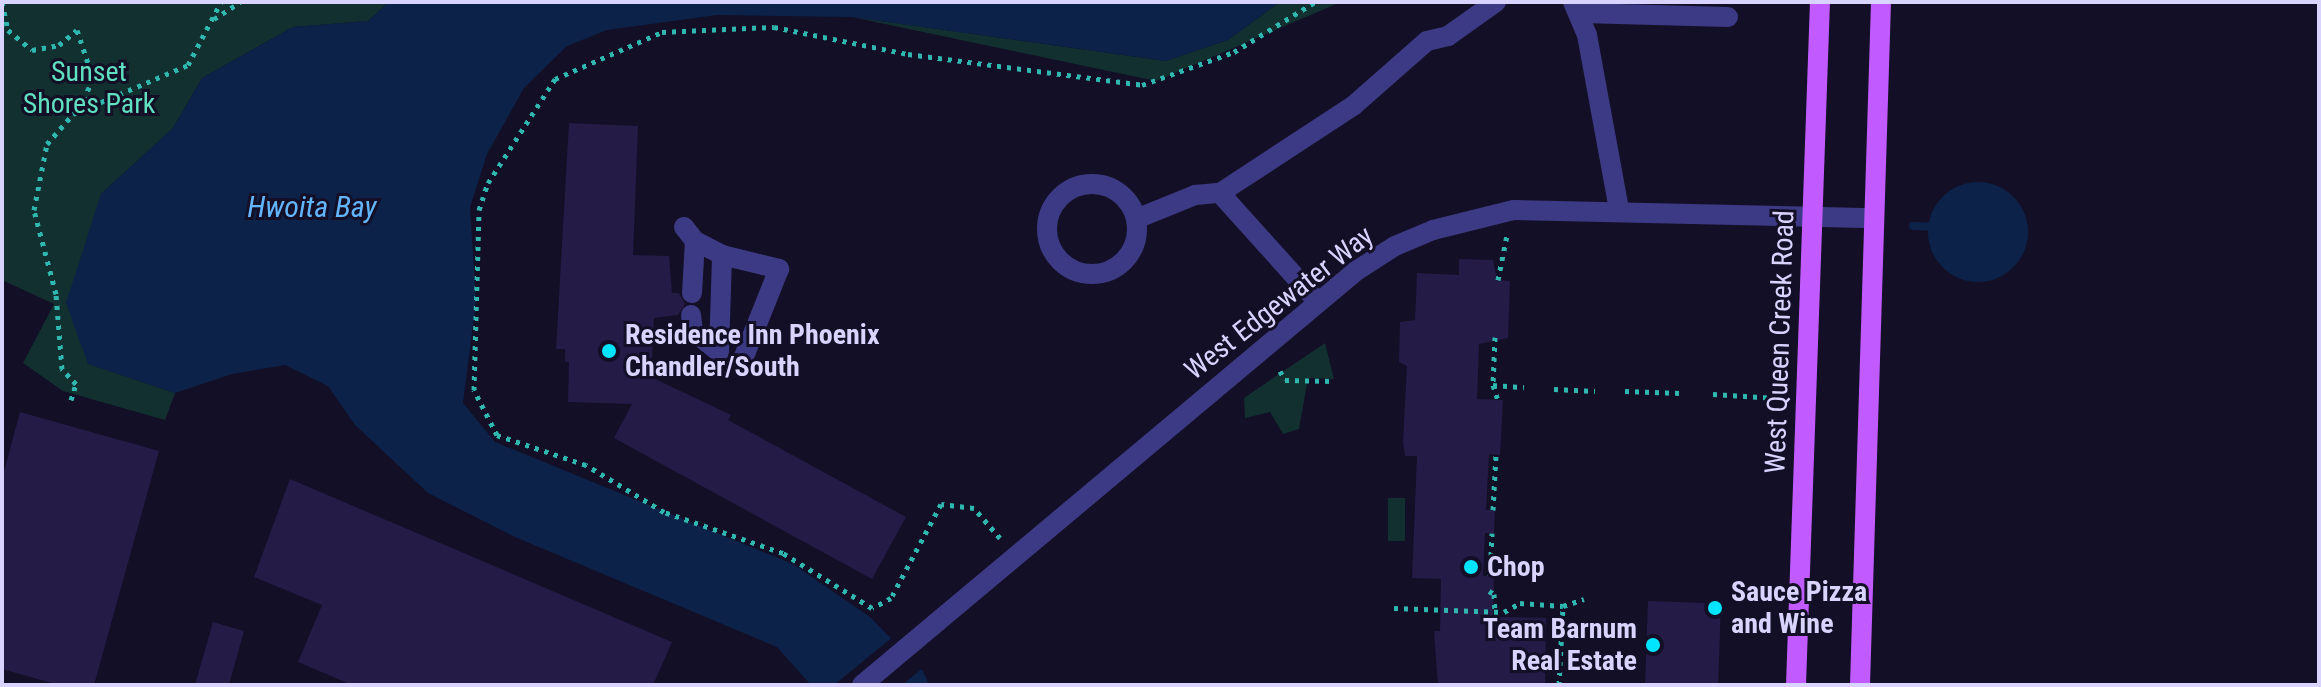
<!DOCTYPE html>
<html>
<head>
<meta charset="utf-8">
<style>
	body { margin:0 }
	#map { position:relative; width:2321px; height:687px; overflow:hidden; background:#130f26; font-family:"Roboto Condensed",sans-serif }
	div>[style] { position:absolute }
	.green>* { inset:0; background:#12302f; transform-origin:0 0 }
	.water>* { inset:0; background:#0c2248 }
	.round { border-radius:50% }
	.pier>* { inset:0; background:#130f26 }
	.stream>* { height:8px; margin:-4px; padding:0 4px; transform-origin:4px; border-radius:4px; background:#0c2248 }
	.building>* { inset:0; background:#241b47; transform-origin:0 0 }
	.path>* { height:5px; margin-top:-2.5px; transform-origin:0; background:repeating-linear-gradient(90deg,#2fb8b0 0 4px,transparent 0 10px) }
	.minor>* { height:20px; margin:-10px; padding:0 10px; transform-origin:10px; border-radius:10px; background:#3d3a85 }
	.minor>.ring { margin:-10px; padding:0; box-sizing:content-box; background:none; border:20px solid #3d3a85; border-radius:50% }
	.major>* { height:20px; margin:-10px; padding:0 10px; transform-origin:10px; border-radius:10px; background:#c25bff }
	.dots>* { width:22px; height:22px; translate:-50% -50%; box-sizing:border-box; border:4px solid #130f26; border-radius:50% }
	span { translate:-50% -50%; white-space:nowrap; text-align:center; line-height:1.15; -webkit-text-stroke:6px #130f26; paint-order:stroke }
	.park-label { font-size:28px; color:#5fe0c0 }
	.street-label { font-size:28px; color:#d9d4ff }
	.poi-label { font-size:28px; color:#d9d4ff; font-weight:700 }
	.left { translate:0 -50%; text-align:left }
	.right { translate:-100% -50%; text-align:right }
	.water-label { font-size:30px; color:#62b6ff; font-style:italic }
	.frame { position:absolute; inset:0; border:4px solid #d9d4ff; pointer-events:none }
</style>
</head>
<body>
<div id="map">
	<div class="green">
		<i style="clip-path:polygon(2px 2px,389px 2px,368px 21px,293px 27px,202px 78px,173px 128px,101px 194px,89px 364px,175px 393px,165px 420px,63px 391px,23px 363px,54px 304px,2px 280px)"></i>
		<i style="clip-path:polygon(1280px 2px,1341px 2px,1156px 81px,852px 17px,1166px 61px,1228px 40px)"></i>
		<i style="clip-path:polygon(1325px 343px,1334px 379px,1308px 378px,1299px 429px,1283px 434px,1270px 412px,1245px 418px,1244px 398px)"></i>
		<i style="left:1388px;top:498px;width:17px;height:43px"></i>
	</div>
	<div class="water">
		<i style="clip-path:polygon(389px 2px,1280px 2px,1228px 40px,1166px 61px,851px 17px,717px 15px,607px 30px,567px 46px,524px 88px,487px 154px,470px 207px,476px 301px,463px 403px,495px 442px,793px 564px,870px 617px,923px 671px,929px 685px,811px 685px,777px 647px,515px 537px,428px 493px,355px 425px,328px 386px,285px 365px,232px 374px,175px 393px,88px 364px,66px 303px,101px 194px,173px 128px,202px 78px,293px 27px,368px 21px)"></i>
		<i class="round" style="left:1928px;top:182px;width:100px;height:100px"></i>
	</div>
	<div class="pier">
		<i style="clip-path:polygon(894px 636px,924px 667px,902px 685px,834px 685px)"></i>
	</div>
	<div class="stream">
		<i style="left:1913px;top:226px;width:23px;rotate:2deg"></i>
	</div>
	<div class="building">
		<i style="clip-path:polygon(569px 123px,638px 126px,633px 255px,669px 256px,672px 293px,679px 293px,685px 304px,678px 315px,654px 318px,651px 377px,731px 415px,728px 420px,906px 517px,872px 579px,614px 438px,632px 404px,568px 402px,569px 362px,565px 362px,565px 349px,556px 349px)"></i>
		<i style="clip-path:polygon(1459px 259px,1493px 260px,1497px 280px,1510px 281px,1508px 338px,1479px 344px,1477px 399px,1503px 400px,1500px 455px,1489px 454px,1486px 510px,1495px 510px,1494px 533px,1485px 533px,1483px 576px,1494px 576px,1493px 617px,1546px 618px,1545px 685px,1438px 685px,1434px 631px,1440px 631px,1441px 579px,1412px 578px,1417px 456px,1405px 456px,1403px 441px,1407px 366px,1399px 362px,1400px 322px,1415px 320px,1417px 273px,1459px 275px)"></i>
		<i style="clip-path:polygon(20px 412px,159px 451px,94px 685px,59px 685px,2px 669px,2px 479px)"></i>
		<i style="clip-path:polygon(290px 479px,672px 642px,653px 685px,352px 685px,298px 662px,322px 605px,254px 577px)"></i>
		<i style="left:1648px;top:601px;width:73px;height:84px;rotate:2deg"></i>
		<i style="clip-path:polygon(213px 622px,244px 631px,229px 685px,195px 685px)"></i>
	</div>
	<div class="path">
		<i style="left:2px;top:2px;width:29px;rotate:78deg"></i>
		<i style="left:8px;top:30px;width:31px;rotate:40deg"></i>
		<i style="left:32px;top:50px;width:27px;rotate:-10deg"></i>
		<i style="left:59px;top:45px;width:23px;rotate:-40deg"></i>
		<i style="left:77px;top:30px;width:51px;rotate:71.6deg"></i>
		<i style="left:93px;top:78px;width:33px;rotate:113deg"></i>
		<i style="left:214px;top:19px;width:31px;rotate:-33deg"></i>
		<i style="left:1498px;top:280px;width:46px;rotate:-78.7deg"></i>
		<i style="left:1495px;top:337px;width:48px;rotate:92.4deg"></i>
		<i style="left:1493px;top:385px;width:31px;rotate:4deg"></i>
		<i style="left:1280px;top:371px;width:10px;rotate:61deg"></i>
		<i style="left:1285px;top:380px;width:49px;rotate:1.2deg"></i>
		<i style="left:1493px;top:385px;width:16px;rotate:72deg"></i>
		<i style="left:1554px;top:389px;width:41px;rotate:2.8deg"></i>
		<i style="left:1625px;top:391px;width:56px;rotate:2deg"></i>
		<i style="left:1713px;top:394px;width:63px;rotate:3.6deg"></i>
		<i style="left:71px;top:400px;width:17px;rotate:-73deg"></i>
		<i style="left:76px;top:384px;width:21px;rotate:-133deg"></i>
		<i style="left:62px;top:369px;width:75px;rotate:-94.6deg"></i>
		<i style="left:56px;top:294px;width:87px;rotate:-104.7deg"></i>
		<i style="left:34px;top:210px;width:67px;rotate:-78.9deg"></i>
		<i style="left:47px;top:144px;width:40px;rotate:-49deg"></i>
		<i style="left:73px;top:114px;width:125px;rotate:-23.1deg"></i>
		<i style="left:188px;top:65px;width:71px;rotate:-62.4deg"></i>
		<i style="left:1493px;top:510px;width:55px;rotate:-86.9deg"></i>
		<i style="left:1000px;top:538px;width:40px;rotate:-131deg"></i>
		<i style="left:974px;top:508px;width:33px;rotate:-173deg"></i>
		<i style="left:941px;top:504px;width:106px;rotate:118deg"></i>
		<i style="left:891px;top:598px;width:21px;rotate:152deg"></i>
		<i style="left:872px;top:608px;width:105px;rotate:-148.3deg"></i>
		<i style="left:783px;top:553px;width:126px;rotate:-161deg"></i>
		<i style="left:664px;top:512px;width:91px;rotate:-148.9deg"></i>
		<i style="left:586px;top:465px;width:94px;rotate:-161.4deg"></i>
		<i style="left:497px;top:435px;width:51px;rotate:-117.1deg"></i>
		<i style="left:474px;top:390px;width:180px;rotate:-88.4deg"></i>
		<i style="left:479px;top:210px;width:28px;rotate:-72deg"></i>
		<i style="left:488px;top:183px;width:124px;rotate:-57.2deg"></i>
		<i style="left:555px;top:79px;width:117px;rotate:-23.7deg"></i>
		<i style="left:662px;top:32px;width:112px;rotate:-2.6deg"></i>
		<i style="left:774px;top:27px;width:137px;rotate:11.4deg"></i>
		<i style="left:908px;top:54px;width:236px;rotate:7.5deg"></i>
		<i style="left:1142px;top:85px;width:98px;rotate:-19.7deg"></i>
		<i style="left:1234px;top:52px;width:95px;rotate:-31.7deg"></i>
		<i style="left:1490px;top:576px;width:43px;rotate:-87.3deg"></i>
		<i style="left:1489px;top:591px;width:6px;rotate:31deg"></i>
		<i style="left:1494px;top:594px;width:18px;rotate:87deg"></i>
		<i style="left:1394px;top:608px;width:110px;rotate:2.1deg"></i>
		<i style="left:1504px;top:612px;width:18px;rotate:-29deg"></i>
		<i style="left:1520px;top:603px;width:43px;rotate:4deg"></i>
		<i style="left:1559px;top:685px;width:79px;rotate:-87.1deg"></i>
		<i style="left:1563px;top:606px;width:22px;rotate:-18deg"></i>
	</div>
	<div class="minor">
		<i style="left:1573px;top:2px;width:36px;rotate:67deg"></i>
		<i style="left:1587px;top:35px;width:177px;rotate:79.6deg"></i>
		<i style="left:1581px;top:13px;width:147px;rotate:1.6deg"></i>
		<i class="ring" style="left:1047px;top:184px;width:70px;height:70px"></i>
		<i style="left:1136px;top:219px;width:64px;rotate:-22.1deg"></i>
		<i style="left:1195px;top:195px;width:25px;rotate:-5deg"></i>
		<i style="left:684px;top:227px;width:18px;rotate:52deg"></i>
		<i style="left:695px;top:241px;width:30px;rotate:27deg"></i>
		<i style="left:722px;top:255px;width:59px;rotate:13.8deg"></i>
		<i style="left:779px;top:269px;width:102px;rotate:111.8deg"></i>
		<i style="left:692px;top:293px;width:52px;rotate:-86.7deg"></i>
		<i style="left:1318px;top:302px;width:147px;rotate:-132deg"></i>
		<i style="left:1220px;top:193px;width:159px;rotate:-33.2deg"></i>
		<i style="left:1353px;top:106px;width:98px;rotate:-41.3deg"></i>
		<i style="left:1427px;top:41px;width:22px;rotate:-13deg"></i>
		<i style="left:1448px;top:36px;width:59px;rotate:-35.3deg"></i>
		<i style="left:691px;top:315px;width:16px;rotate:83deg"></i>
		<i style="left:693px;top:331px;width:33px;rotate:39deg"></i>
		<i style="left:719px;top:352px;width:97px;rotate:-88.2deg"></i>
		<i style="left:862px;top:685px;width:645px;rotate:-39.96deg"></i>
		<i style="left:1356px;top:271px;width:46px;rotate:-32.7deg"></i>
		<i style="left:1395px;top:246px;width:41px;rotate:-22.8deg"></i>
		<i style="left:1433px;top:230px;width:83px;rotate:-13.9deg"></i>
		<i style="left:1514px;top:210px;width:360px;rotate:1.3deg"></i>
	</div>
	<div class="major">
		<i style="left:1796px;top:685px;width:683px;rotate:-87.99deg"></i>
		<i style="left:1860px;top:685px;width:683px;rotate:-88.24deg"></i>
	</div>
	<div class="dots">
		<i style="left:609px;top:351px;background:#00e5ff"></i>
		<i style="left:1471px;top:567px;background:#00e5ff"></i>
		<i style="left:1715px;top:608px;background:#00e5ff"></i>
		<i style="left:1653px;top:645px;background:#00e5ff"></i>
	</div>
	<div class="park-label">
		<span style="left:89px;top:88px">Sunset<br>Shores Park</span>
	</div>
	<div class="street-label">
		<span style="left:1279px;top:303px;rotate:-38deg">West Edgewater Way</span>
		<span style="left:1780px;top:342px;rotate:-88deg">West Queen Creek Road</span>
	</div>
	<div class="poi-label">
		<span class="left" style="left:625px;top:351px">Residence Inn Phoenix<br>Chandler/South</span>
		<span class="left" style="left:1487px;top:567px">Chop</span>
		<span class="left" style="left:1731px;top:608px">Sauce Pizza<br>and Wine</span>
		<span class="right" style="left:1637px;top:645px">Team Barnum<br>Real Estate</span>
	</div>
	<div class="water-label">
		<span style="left:312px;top:207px">Hwoita Bay</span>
	</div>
	<div class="frame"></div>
</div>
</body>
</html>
